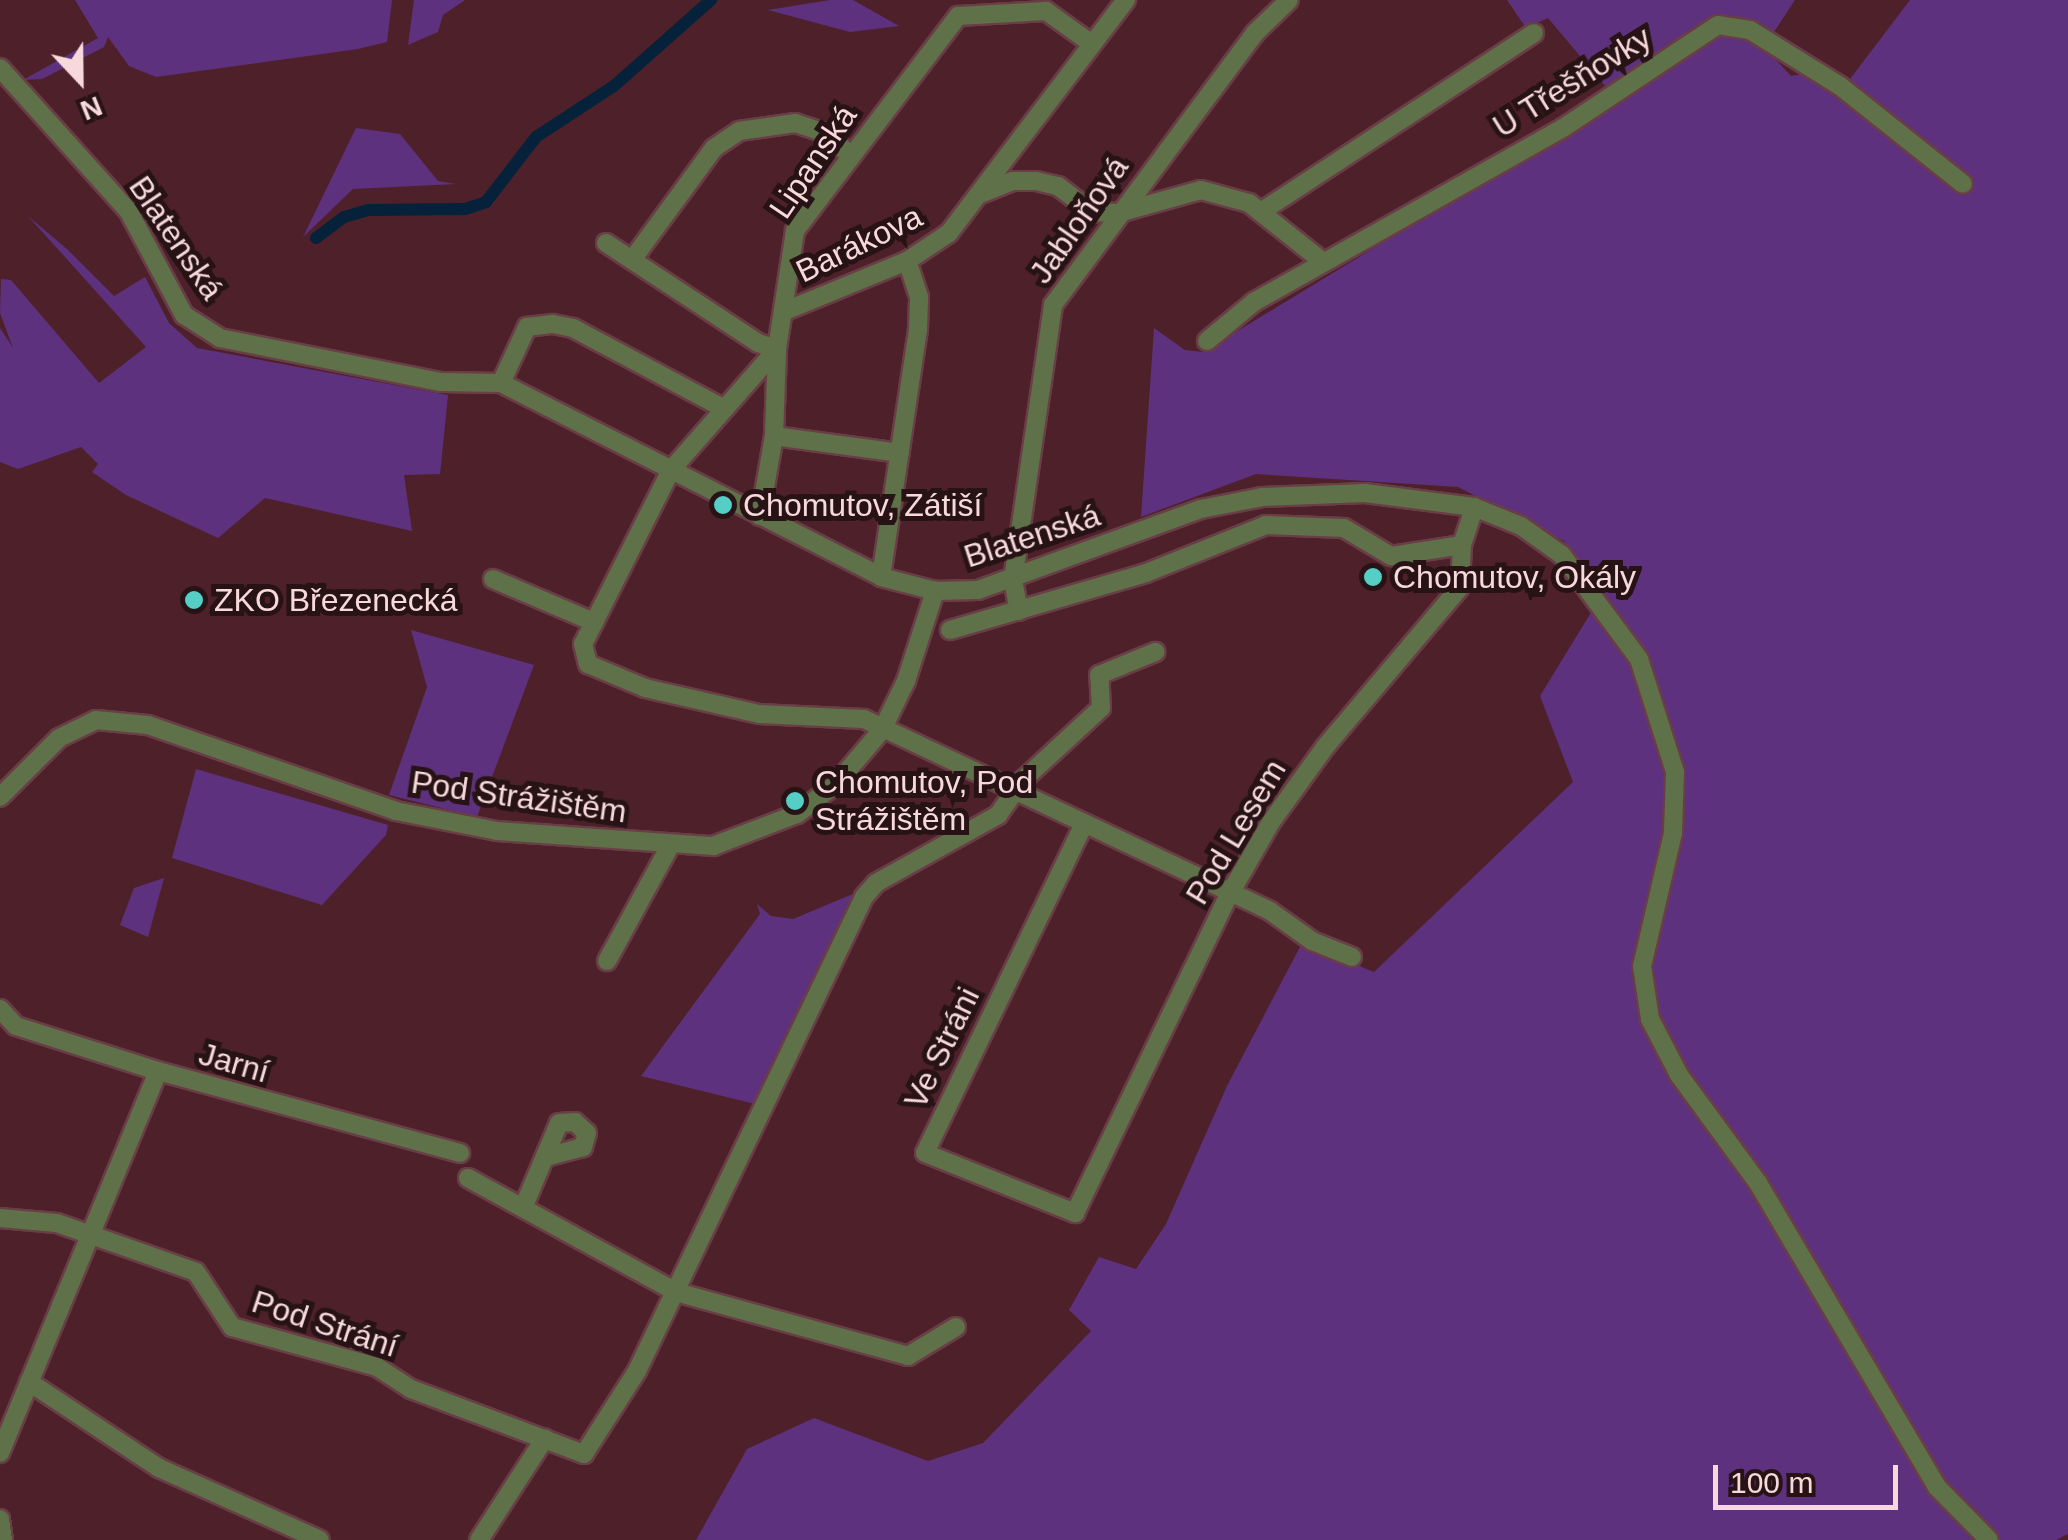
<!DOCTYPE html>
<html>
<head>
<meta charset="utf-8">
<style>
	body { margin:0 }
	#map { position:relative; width:2068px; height:1540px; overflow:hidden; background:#4e212a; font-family:Helvetica,sans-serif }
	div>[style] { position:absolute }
	.green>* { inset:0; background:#5d317d }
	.canal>* { height:12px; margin:-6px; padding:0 6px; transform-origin:6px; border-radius:6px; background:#06213a }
	.roads { filter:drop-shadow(2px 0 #693e46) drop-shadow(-2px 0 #693e46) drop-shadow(0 2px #693e46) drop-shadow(0 -2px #693e46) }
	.minor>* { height:18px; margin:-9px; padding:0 9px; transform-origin:9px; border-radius:9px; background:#5f7149 }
	.dots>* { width:28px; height:28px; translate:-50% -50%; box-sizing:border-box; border:5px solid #271316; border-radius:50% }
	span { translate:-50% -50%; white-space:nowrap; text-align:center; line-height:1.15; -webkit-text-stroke:10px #271316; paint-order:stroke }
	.street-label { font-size:32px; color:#f7d9dc }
	.poi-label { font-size:32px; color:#f7d9dc }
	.left { translate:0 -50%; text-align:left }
	.north { position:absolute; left:30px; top:30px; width:100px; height:100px; -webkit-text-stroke:8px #271316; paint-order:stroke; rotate:158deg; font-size:28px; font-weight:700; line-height:40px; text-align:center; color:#f7d9dc }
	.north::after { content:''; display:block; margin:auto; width:35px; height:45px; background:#f7d9dc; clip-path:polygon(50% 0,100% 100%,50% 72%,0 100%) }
	.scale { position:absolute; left:1713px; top:1465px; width:185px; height:45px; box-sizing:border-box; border:5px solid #f7d9dc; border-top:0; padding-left:12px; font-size:30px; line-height:35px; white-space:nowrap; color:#f7d9dc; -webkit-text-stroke:8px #271316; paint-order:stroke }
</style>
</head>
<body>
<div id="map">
	<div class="green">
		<i style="clip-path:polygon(75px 0,392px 0,387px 42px,358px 49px,156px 77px,129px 66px,108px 37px,104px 47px,42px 79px,23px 80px,98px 38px)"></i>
		<i style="clip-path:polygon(414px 0,465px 0,443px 15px,438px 32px,408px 45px)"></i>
		<i style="clip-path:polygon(830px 0,853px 0,899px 26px,850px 32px,768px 10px)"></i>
		<i style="clip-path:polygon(1507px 0,1795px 0,1764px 47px,1791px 76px,1813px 72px,1847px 83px,1910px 0,2068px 0,2068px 1534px,2056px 1540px,1999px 1540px,1943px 1484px,1657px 1017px,1649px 966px,1681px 771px,1645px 656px,1564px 541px,1458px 487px,1256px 474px,1141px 517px,1154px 328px,1185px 350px,1203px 352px,1617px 100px,1548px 18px,1526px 28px)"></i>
		<i style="clip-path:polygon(356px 128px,400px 134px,438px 181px,456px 184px,353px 189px,303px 237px)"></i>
		<i style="clip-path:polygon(28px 216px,68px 250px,114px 296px,145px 277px,169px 323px,197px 348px,448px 395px,440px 474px,404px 475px,412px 531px,265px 498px,218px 538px,126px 495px,92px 472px,98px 464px,81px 447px,18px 469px,0 462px,0 328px,13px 348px,0 313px,1px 279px,11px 280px,99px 383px,146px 347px)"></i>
		<i style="clip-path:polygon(1595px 606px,1633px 662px,1668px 773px,1644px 1021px,1753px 1186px,1932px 1491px,1978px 1540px,696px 1540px,747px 1449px,814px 1418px,928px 1461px,983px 1443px,1091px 1331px,1069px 1310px,1099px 1257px,1136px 1269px,1166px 1224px,1227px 1086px,1302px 943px,1374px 972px,1573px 782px,1540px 696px)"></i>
		<i style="clip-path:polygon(411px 630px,534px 665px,477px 817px,389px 795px,427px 687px)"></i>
		<i style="clip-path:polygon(196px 769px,388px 825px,386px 835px,322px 905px,172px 858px)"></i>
		<i style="clip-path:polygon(164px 878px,148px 937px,120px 925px,134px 888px)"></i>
		<i style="clip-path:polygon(855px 893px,755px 1104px,641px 1076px,760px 914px,757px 904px,771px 916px,793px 919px)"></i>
	</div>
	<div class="canal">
		<i style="left:316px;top:238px;width:35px;rotate:-37deg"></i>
		<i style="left:344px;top:217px;width:26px;rotate:-16deg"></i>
		<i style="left:369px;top:210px;width:96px;rotate:-0.6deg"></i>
		<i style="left:465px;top:209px;width:22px;rotate:-18deg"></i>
		<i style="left:486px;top:202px;width:82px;rotate:-52.4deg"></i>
		<i style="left:536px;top:137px;width:93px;rotate:-33.2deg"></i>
		<i style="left:614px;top:86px;width:130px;rotate:-41.6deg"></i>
	</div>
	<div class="roads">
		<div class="minor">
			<i style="left:1092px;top:44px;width:57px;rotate:-144.3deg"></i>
			<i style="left:1046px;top:11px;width:88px;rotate:176.7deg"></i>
			<i style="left:958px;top:16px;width:270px;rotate:127.2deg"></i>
			<i style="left:795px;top:231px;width:119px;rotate:98.7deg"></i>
			<i style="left:777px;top:349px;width:161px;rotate:131.2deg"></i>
			<i style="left:671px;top:470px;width:195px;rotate:116.8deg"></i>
			<i style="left:583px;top:644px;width:21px;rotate:76deg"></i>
			<i style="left:588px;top:664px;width:62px;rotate:22.8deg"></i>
			<i style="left:645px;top:688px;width:117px;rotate:12.8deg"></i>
			<i style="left:759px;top:714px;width:105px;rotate:2.7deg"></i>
			<i style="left:864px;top:719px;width:449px;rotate:25.3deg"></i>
			<i style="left:1270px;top:911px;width:52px;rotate:35.5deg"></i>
			<i style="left:1312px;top:941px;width:43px;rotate:21.8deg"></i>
			<i style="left:0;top:68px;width:193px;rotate:48.1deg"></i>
			<i style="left:129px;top:212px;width:117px;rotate:61.9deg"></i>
			<i style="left:184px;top:315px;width:43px;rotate:32.6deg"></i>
			<i style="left:220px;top:338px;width:224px;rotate:11.3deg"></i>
			<i style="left:440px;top:382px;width:61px;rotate:0.9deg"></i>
			<i style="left:501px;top:383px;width:427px;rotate:27deg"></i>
			<i style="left:881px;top:577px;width:56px;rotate:14.5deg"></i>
			<i style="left:935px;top:591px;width:43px;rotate:-1.3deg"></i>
			<i style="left:978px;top:590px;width:237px;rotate:-20deg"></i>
			<i style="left:1201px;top:509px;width:62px;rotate:-11.1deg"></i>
			<i style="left:1262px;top:497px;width:103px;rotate:-2.2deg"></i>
			<i style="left:1365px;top:493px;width:110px;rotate:7.3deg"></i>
			<i style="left:1474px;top:507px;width:51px;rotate:22deg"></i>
			<i style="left:1521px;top:526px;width:50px;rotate:35.3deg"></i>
			<i style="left:1562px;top:555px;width:129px;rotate:53.5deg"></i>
			<i style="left:1639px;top:659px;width:119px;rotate:72.3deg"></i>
			<i style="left:1675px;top:772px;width:61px;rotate:91.9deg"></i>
			<i style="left:1673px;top:833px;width:137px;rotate:103.1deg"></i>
			<i style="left:1642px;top:966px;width:54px;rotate:81.4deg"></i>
			<i style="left:1650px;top:1019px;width:63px;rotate:62.6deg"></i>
			<i style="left:1679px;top:1075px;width:134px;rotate:53.8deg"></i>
			<i style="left:1758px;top:1183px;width:353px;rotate:59.5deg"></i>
			<i style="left:1937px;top:1487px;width:74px;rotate:45.5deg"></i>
			<i style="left:983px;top:193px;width:31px;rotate:-22deg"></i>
			<i style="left:1012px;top:181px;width:24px"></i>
			<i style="left:1036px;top:181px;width:23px;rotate:13deg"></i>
			<i style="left:1058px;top:186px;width:43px;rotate:37.4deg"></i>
			<i style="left:1092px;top:212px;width:26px;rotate:2deg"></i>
			<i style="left:1118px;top:213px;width:86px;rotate:-15.5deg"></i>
			<i style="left:1201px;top:190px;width:50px;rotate:15.2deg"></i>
			<i style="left:1249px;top:203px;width:93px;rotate:38.5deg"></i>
			<i style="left:1262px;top:211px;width:325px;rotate:-33.2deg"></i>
			<i style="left:606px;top:243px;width:182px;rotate:33.3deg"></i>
			<i style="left:758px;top:343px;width:20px;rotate:18deg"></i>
			<i style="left:632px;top:260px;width:139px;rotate:-53.8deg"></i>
			<i style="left:714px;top:148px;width:30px;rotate:-34deg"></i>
			<i style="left:739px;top:131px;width:57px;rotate:-8.1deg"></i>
			<i style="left:795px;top:123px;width:29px;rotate:18deg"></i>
			<i style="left:823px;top:132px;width:35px;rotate:40deg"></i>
			<i style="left:785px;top:311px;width:132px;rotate:-22.3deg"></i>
			<i style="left:907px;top:261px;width:50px;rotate:-33.7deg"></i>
			<i style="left:949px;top:233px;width:293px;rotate:-52.8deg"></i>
			<i style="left:1207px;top:341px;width:61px;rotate:-39.7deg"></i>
			<i style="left:1254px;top:302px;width:355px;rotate:-29.4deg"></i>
			<i style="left:1563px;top:128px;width:186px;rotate:-33.6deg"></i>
			<i style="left:1718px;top:25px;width:32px;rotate:9deg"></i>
			<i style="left:1750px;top:30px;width:106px;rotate:31.9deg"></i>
			<i style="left:1840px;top:86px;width:157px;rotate:38.5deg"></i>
			<i style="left:501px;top:383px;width:62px;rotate:-65.1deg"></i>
			<i style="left:527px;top:327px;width:26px;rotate:-7deg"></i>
			<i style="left:553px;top:324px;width:20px;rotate:11deg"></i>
			<i style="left:573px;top:328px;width:168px;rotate:28.1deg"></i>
			<i style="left:774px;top:436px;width:127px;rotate:7.7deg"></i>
			<i style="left:760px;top:516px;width:81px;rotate:-80.1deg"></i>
			<i style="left:774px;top:436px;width:87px;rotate:-88deg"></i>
			<i style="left:881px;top:577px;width:251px;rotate:-81.5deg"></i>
			<i style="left:918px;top:329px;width:32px;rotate:-88deg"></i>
			<i style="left:919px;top:297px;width:38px;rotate:-108deg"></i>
			<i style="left:493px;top:579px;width:110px;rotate:23.1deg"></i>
			<i style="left:1019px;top:611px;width:32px;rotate:-101deg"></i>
			<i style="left:1013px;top:580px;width:278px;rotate:-81.7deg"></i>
			<i style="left:1053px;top:305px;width:339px;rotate:-53.4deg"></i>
			<i style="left:1255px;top:33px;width:47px;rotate:-44.1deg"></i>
			<i style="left:950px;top:630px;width:204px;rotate:-16.2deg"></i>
			<i style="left:1146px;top:573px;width:129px;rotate:-21.8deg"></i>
			<i style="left:1266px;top:525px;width:78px;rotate:2.2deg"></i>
			<i style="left:1344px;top:528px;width:55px;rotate:30.8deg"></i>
			<i style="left:1391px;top:556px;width:72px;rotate:-8.8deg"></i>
			<i style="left:0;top:797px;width:83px;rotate:-45deg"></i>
			<i style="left:59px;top:738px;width:41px;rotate:-25.9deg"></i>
			<i style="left:96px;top:720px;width:52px;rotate:5.5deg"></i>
			<i style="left:148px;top:725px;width:262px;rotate:19.1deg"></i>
			<i style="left:396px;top:811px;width:103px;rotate:11.2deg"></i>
			<i style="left:497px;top:831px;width:217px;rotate:4deg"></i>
			<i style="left:713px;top:846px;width:90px;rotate:-20.9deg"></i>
			<i style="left:797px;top:814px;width:49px;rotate:-37.6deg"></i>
			<i style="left:836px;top:784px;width:71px;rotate:-49.6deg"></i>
			<i style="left:882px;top:730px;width:55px;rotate:-63.9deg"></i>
			<i style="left:906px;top:681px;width:95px;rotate:-72.1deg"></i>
			<i style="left:1084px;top:824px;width:365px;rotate:115.8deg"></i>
			<i style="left:925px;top:1153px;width:162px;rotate:21.8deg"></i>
			<i style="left:1075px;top:1213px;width:353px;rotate:-64.2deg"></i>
			<i style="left:1229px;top:895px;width:84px;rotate:-60.1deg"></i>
			<i style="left:1271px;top:822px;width:92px;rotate:-54.2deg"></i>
			<i style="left:1325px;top:747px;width:209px;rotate:-49.8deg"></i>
			<i style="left:1460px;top:587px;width:42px;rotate:-87.3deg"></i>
			<i style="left:1462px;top:545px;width:40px;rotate:-72deg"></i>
			<i style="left:607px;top:961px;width:131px;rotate:-61.3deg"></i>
			<i style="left:0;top:1009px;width:23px;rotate:47deg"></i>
			<i style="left:16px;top:1026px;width:149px;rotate:17.6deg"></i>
			<i style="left:158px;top:1071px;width:313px;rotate:15.2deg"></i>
			<i style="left:468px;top:1178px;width:237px;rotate:28.7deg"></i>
			<i style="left:676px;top:1292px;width:241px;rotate:15.4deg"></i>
			<i style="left:908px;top:1356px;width:56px;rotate:-31.1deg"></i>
			<i style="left:523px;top:1208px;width:92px;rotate:-67deg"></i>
			<i style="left:559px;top:1123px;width:16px;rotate:-4deg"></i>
			<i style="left:575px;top:1122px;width:16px;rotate:43deg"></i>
			<i style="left:587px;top:1133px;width:15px;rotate:106deg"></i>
			<i style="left:583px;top:1147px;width:39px;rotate:165deg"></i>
			<i style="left:0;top:1218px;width:57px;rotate:5deg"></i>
			<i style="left:57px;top:1223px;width:147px;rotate:19.4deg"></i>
			<i style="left:196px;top:1272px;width:66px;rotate:56.8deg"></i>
			<i style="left:232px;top:1327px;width:150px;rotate:15.4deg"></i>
			<i style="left:377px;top:1367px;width:40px;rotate:32.9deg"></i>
			<i style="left:411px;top:1389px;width:185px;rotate:20.6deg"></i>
			<i style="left:584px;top:1454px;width:98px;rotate:-57.4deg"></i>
			<i style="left:637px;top:1371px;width:526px;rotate:-64.41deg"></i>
			<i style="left:864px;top:897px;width:18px;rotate:-49deg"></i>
			<i style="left:876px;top:883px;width:140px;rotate:-29.1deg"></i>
			<i style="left:998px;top:815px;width:43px;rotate:-54.5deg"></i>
			<i style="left:1023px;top:780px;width:106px;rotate:-42.7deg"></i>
			<i style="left:1101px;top:708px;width:33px;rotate:-93deg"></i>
			<i style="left:1099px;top:675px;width:61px;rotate:-22.3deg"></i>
			<i style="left:29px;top:1382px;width:156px;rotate:33.5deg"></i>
			<i style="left:159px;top:1468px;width:176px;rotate:24.1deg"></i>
			<i style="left:0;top:1453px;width:413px;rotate:-67.5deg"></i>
			<i style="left:0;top:1519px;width:21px;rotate:82deg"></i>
			<i style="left:479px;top:1540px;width:121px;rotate:-57.1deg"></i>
		</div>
	</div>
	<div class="dots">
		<i style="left:723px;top:505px;background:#55cec5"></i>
		<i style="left:1373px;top:577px;background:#55cec5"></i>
		<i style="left:194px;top:600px;background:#55cec5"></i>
		<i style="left:795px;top:801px;background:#55cec5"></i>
	</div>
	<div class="street-label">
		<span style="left:1572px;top:82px;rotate:-32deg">U Třešňovky</span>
		<span style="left:813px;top:162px;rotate:-56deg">Lipanská</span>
		<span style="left:1079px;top:220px;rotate:-55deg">Jabloňová</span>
		<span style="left:176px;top:238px;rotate:56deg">Blatenská</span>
		<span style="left:859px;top:244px;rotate:-26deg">Barákova</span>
		<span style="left:1032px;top:536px;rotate:-18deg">Blatenská</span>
		<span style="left:519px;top:797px;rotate:8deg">Pod Strážištěm</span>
		<span style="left:1236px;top:832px;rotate:-59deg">Pod Lesem</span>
		<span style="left:942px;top:1048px;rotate:-64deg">Ve Stráni</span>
		<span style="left:234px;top:1063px;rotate:16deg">Jarní</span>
		<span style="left:325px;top:1324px;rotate:18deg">Pod Strání</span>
	</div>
	<div class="poi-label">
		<span class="left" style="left:743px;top:505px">Chomutov, Zátiší</span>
		<span class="left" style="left:1393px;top:577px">Chomutov, Okály</span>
		<span class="left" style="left:214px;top:600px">ZKO Březenecká</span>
		<span class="left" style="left:815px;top:801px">Chomutov, Pod<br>Strážištěm</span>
	</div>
	<div class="north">N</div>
	<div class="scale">100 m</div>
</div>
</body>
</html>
